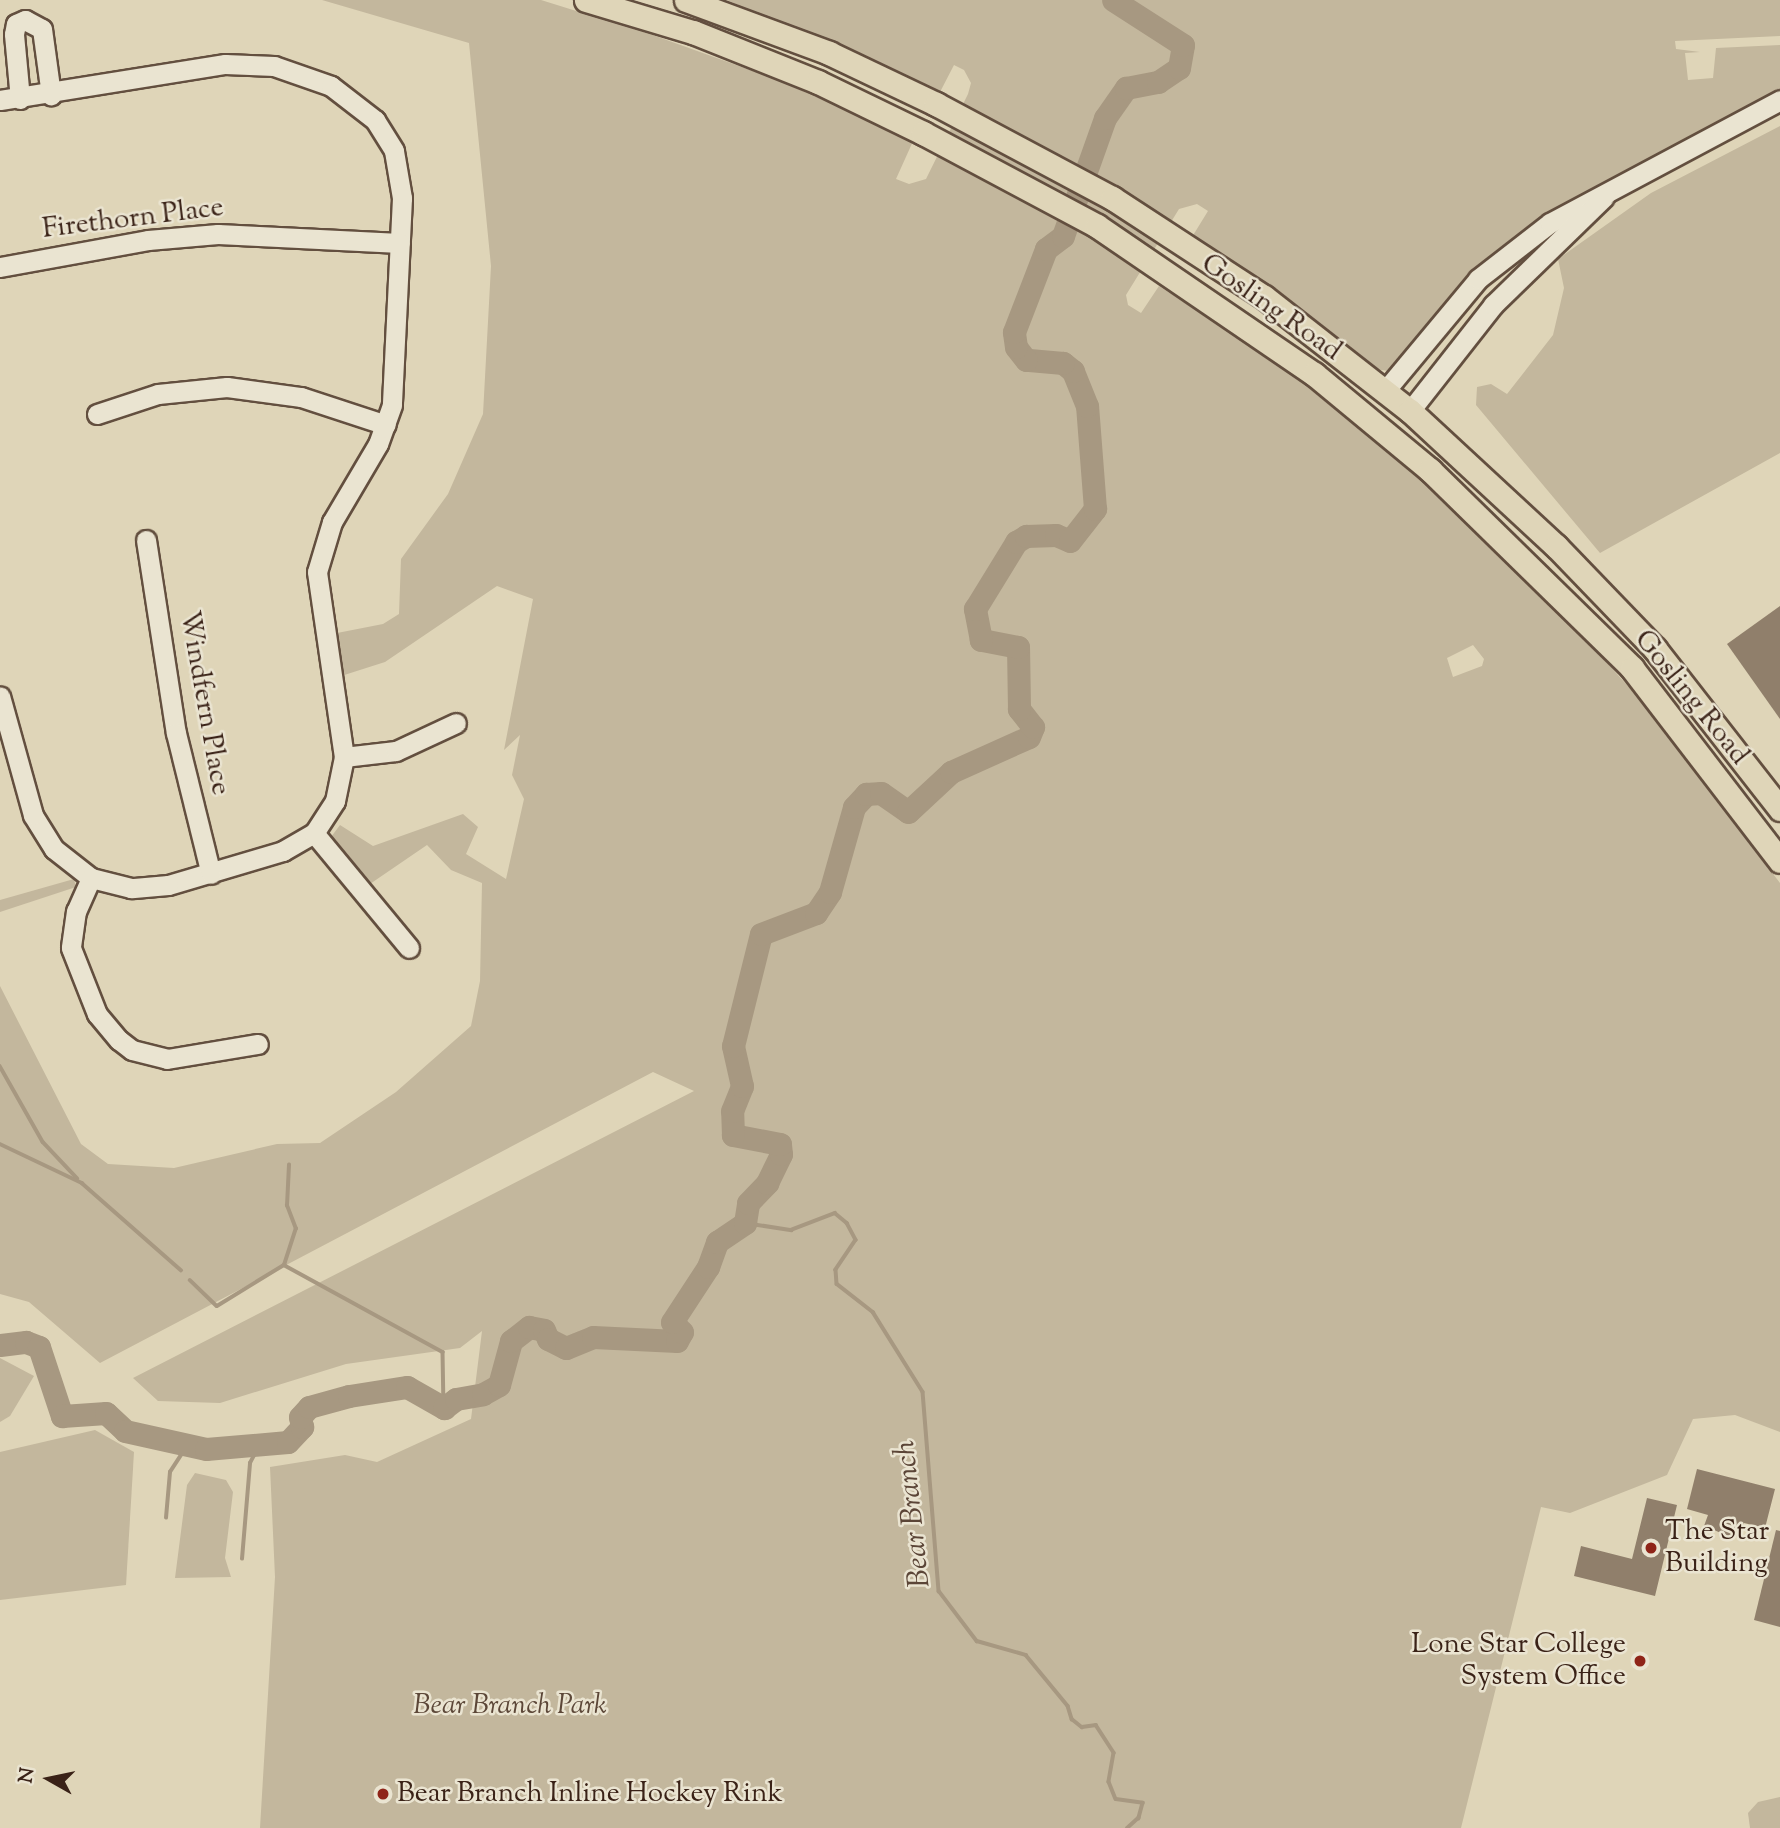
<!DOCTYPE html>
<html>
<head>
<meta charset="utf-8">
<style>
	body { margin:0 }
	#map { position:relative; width:1780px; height:1828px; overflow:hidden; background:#dfd5b8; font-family:"Sorts Mill Goudy",serif }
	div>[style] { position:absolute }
	.green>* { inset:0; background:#c3b79d }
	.stream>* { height:3.5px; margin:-1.75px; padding:0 1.75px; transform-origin:1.75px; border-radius:1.75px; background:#a79881 }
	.river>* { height:23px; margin:-11.5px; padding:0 11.5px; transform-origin:11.5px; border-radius:11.5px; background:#a79881 }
	.building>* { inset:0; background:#907f6b }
	.roads { filter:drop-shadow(2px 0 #634f3f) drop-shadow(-2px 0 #634f3f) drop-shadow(0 2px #634f3f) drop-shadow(0 -2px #634f3f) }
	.minor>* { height:19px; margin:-9.5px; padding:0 9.5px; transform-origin:9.5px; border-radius:9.5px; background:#eae4d1 }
	.major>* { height:23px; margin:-11.5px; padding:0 11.5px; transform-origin:11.5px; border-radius:11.5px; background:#dfd5b8 }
	.dots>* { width:19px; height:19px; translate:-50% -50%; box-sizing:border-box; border:4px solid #eae4d1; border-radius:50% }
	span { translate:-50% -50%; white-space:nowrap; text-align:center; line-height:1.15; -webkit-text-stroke:5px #eae4d1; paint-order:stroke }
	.street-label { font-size:28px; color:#3a2217 }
	.poi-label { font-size:28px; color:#3a2217 }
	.left { translate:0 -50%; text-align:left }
	.right { translate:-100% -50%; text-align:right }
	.park-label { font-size:28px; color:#5c4738; font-style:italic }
	.water-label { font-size:30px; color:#5b4537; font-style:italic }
	.north { position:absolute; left:14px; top:1744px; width:70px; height:70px; -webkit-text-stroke:5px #eae4d1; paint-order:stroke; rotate:279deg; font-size:19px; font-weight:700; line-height:28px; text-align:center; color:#3a2217 }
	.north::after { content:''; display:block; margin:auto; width:24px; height:32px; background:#3a2217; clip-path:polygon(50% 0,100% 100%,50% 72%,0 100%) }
</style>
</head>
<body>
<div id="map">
	<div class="green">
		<i style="clip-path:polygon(evenodd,322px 0,541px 0,650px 34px,775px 79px,914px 139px,896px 179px,909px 184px,926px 179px,968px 94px,971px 83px,964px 70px,954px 65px,939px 94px,727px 0,1780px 0,1780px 36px,1675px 41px,1676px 49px,1700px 52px,1685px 53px,1688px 80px,1713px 78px,1716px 48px,1780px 45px,1780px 89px,1565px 207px,1389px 371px,1367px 368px,1309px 316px,1192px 237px,1208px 211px,1197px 204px,1179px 209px,1126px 295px,1128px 305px,1141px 313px,1159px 286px,1228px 331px,1232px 327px,1426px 482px,1572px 624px,1636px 695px,1780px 883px,1780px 1432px,1735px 1415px,1693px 1419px,1667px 1475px,1570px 1513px,1541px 1507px,1461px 1828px,260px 1828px,275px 1577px,270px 1467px,345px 1455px,377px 1462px,471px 1419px,482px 1331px,460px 1348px,346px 1364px,220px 1403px,158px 1401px,133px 1378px,694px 1091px,653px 1072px,100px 1363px,29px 1302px,0 1294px,0 986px,81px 1144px,108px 1164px,174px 1168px,277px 1144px,320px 1143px,396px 1092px,471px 1026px,480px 981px,482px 883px,451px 870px,427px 845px,367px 886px,331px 837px,340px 825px,373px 846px,463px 814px,478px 827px,466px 854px,506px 879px,524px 799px,512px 775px,520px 735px,504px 750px,533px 599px,497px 586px,385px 662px,338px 677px,332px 634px,383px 624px,399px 614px,401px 559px,448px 494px,483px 414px,491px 266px,469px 43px,322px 0,1473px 645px,1484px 659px,1482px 666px,1453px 677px,1447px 658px,1473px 645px)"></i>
		<i style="clip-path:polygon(1780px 126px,1780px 453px,1600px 553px,1476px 405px,1477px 387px,1491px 384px,1507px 394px,1553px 335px,1564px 288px,1558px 259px,1651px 193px)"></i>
		<i style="clip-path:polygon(74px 879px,76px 887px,0 912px,0 900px)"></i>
		<i style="clip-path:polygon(0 1358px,34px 1376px,10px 1416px,0 1422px)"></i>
		<i style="clip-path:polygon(95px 1430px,134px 1452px,126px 1585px,0 1600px,0 1452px)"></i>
		<i style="clip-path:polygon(195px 1473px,226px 1480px,233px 1492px,225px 1558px,231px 1577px,175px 1578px,187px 1485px)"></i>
		<i style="clip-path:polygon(1780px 1797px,1780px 1828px,1750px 1828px,1748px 1813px,1758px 1802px)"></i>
	</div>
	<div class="stream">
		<i style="left:0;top:1066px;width:87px;rotate:60.5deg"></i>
		<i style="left:43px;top:1142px;width:50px;rotate:46.6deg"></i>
		<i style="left:0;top:1144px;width:91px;rotate:25.4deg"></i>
		<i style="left:82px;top:1183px;width:132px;rotate:41.3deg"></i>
		<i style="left:745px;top:1223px;width:47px;rotate:8.7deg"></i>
		<i style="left:791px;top:1230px;width:47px;rotate:-21.1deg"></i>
		<i style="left:835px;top:1213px;width:16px;rotate:40deg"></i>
		<i style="left:847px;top:1223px;width:19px;rotate:62deg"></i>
		<i style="left:856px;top:1240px;width:36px;rotate:124deg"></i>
		<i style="left:836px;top:1270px;width:14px;rotate:86deg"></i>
		<i style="left:837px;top:1284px;width:46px;rotate:37.9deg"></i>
		<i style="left:873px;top:1312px;width:94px;rotate:58deg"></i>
		<i style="left:923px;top:1392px;width:200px;rotate:85.4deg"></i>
		<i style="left:939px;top:1591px;width:63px;rotate:52.8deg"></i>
		<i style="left:977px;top:1641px;width:51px;rotate:15.9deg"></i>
		<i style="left:1026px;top:1655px;width:66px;rotate:50.5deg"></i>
		<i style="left:1068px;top:1706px;width:14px;rotate:73deg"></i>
		<i style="left:1072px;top:1719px;width:13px;rotate:39deg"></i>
		<i style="left:1082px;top:1727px;width:14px;rotate:-8deg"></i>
		<i style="left:1096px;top:1725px;width:33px;rotate:57deg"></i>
		<i style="left:1114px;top:1753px;width:29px;rotate:100deg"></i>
		<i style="left:1109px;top:1782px;width:18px;rotate:68deg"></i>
		<i style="left:1116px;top:1799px;width:27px;rotate:8deg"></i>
		<i style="left:1143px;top:1803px;width:16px;rotate:105deg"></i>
		<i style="left:1139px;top:1818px;width:15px;rotate:138deg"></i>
		<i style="left:284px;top:1265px;width:38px;rotate:-72deg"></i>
		<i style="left:296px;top:1229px;width:25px;rotate:-111deg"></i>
		<i style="left:287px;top:1206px;width:41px;rotate:-87.2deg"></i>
		<i style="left:190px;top:1280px;width:37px;rotate:44deg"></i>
		<i style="left:217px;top:1306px;width:79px;rotate:-31.5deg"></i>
		<i style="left:284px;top:1265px;width:181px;rotate:28.7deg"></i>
		<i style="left:443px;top:1352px;width:56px;rotate:89deg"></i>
		<i style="left:166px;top:1518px;width:46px;rotate:-85deg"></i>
		<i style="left:170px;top:1472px;width:33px;rotate:-57deg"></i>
		<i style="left:242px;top:1559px;width:96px;rotate:-85.2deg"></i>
		<i style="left:250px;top:1463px;width:26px;rotate:-62deg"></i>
	</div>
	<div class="river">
		<i style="left:0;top:1345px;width:26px;rotate:-7deg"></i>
		<i style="left:26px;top:1342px;width:14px;rotate:21deg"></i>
		<i style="left:39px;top:1347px;width:73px;rotate:71.6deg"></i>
		<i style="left:62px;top:1416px;width:44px;rotate:-3.9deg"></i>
		<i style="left:106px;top:1413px;width:26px;rotate:43deg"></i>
		<i style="left:125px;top:1431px;width:83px;rotate:12.5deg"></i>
		<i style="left:206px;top:1449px;width:82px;rotate:-4.9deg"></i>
		<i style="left:288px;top:1442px;width:21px;rotate:-47deg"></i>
		<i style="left:302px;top:1427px;width:10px;rotate:-101deg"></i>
		<i style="left:300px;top:1417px;width:13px;rotate:-48deg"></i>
		<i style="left:309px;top:1407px;width:41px;rotate:-15.4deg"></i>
		<i style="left:349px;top:1396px;width:59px;rotate:-8.8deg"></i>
		<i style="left:407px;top:1387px;width:43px;rotate:29.6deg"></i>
		<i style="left:444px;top:1408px;width:15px;rotate:-37deg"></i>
		<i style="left:456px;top:1399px;width:27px;rotate:-10deg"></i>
		<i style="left:483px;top:1394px;width:18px;rotate:-29deg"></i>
		<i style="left:499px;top:1385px;width:46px;rotate:-74.7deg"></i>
		<i style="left:511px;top:1341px;width:23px;rotate:-38deg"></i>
		<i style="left:529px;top:1327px;width:15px;rotate:11deg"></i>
		<i style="left:544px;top:1330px;width:10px;rotate:66deg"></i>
		<i style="left:548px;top:1339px;width:20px;rotate:27deg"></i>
		<i style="left:566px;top:1348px;width:29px;rotate:-22deg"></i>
		<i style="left:593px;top:1337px;width:84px;rotate:2.7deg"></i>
		<i style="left:677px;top:1341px;width:10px;rotate:-61deg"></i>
		<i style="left:682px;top:1332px;width:14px;rotate:-135deg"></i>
		<i style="left:672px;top:1322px;width:66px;rotate:-56.8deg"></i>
		<i style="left:708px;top:1267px;width:27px;rotate:-70deg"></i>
		<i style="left:717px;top:1242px;width:34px;rotate:-34deg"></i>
		<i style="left:745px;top:1223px;width:20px;rotate:-81deg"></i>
		<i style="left:748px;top:1203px;width:28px;rotate:-46deg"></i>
		<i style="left:767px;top:1183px;width:32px;rotate:-64deg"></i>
		<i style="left:781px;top:1154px;width:10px;rotate:-96deg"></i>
		<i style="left:780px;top:1144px;width:48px;rotate:-169.2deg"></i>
		<i style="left:733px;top:1135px;width:24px;rotate:-92deg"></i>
		<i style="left:732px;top:1111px;width:27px;rotate:-68deg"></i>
		<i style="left:742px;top:1086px;width:41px;rotate:-102.7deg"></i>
		<i style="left:733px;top:1046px;width:115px;rotate:-76deg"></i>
		<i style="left:761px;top:934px;width:59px;rotate:-20.9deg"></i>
		<i style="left:816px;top:913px;width:25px;rotate:-56deg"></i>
		<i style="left:830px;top:892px;width:88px;rotate:-74.2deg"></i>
		<i style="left:854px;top:807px;width:18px;rotate:-47deg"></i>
		<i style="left:866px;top:794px;width:15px;rotate:-4deg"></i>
		<i style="left:881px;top:793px;width:33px;rotate:35deg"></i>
		<i style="left:908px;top:812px;width:59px;rotate:-42.9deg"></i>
		<i style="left:951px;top:772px;width:85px;rotate:-24.2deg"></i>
		<i style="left:1029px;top:737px;width:11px;rotate:-68deg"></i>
		<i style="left:1033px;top:727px;width:23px;rotate:-128deg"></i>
		<i style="left:1019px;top:709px;width:62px;rotate:-90.9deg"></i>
		<i style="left:1018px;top:647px;width:38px;rotate:-169deg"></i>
		<i style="left:981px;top:640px;width:32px;rotate:-101deg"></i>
		<i style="left:975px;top:609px;width:79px;rotate:-58.5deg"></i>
		<i style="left:1016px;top:542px;width:12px;rotate:-31deg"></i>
		<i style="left:1026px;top:536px;width:30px;rotate:-2deg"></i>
		<i style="left:1056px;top:535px;width:15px;rotate:23deg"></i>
		<i style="left:1070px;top:541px;width:41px;rotate:-52deg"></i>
		<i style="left:1095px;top:509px;width:103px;rotate:-94.4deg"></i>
		<i style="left:1087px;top:406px;width:38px;rotate:-112deg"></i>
		<i style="left:1073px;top:371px;width:13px;rotate:-141deg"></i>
		<i style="left:1063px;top:363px;width:37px;rotate:-175deg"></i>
		<i style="left:1026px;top:360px;width:16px;rotate:-128deg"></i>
		<i style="left:1016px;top:347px;width:15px;rotate:-98deg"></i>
		<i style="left:1014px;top:332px;width:89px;rotate:-68.9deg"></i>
		<i style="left:1046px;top:249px;width:21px;rotate:-37deg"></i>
		<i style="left:1063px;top:236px;width:125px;rotate:-70.4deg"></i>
		<i style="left:1105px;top:118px;width:37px;rotate:-55deg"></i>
		<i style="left:1126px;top:88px;width:33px;rotate:-11deg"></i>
		<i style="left:1158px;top:82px;width:25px;rotate:-34deg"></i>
		<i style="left:1179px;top:68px;width:23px;rotate:-80deg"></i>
		<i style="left:1183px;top:45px;width:83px;rotate:-147.3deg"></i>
	</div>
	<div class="building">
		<i style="clip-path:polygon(1780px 606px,1780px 719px,1727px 644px)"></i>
		<i style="clip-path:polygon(1697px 1469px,1775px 1489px,1765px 1528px,1744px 1523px,1740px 1536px,1731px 1537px,1704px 1526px,1708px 1515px,1687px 1509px)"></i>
		<i style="clip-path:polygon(1647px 1498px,1677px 1505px,1655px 1596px,1574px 1576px,1581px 1546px,1632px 1559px)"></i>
		<i style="clip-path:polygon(1776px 1530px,1780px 1531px,1780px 1627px,1754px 1620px)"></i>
	</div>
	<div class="roads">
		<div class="minor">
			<i style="left:20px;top:99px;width:65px;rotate:-95.3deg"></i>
			<i style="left:14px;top:34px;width:10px;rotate:-79deg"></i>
			<i style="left:16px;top:24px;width:10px;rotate:-24deg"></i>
			<i style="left:25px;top:20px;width:19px;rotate:28deg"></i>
			<i style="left:42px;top:29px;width:67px;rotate:82.2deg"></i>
			<i style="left:0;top:100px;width:228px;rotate:-9.1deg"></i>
			<i style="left:225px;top:64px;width:49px;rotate:2.3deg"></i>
			<i style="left:274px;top:66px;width:60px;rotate:19.3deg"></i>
			<i style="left:331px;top:86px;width:56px;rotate:37.7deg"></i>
			<i style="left:375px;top:120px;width:36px;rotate:58deg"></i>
			<i style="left:394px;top:151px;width:48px;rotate:80.3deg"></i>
			<i style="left:402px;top:198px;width:207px;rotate:92.8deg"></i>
			<i style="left:392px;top:405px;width:41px;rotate:109.7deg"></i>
			<i style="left:378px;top:444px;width:91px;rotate:120.5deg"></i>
			<i style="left:332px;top:522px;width:52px;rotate:106.7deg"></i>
			<i style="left:317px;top:572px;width:187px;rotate:81.7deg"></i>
			<i style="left:344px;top:757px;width:45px;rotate:101.6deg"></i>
			<i style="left:335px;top:801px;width:38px;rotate:123deg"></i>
			<i style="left:314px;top:833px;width:36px;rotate:150deg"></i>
			<i style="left:283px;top:851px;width:120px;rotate:163.5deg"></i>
			<i style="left:168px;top:885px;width:37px;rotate:175deg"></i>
			<i style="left:131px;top:888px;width:41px;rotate:-166deg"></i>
			<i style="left:91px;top:878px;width:47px;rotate:-141.9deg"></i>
			<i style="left:54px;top:849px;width:40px;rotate:-122deg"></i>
			<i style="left:33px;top:815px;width:123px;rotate:-105.5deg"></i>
			<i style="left:0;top:267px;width:150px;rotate:-10.3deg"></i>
			<i style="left:148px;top:240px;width:70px;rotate:-4.9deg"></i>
			<i style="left:218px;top:234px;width:182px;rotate:2.8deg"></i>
			<i style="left:1384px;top:392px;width:147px;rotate:-50.2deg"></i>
			<i style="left:1478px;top:279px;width:91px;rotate:-37.9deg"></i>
			<i style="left:1550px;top:223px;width:261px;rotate:-28.1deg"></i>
			<i style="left:1410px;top:411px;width:135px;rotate:-51.9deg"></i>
			<i style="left:1493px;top:305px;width:155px;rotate:-44.2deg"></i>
			<i style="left:97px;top:414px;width:64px;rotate:-18.2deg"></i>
			<i style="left:158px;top:394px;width:69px;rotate:-5.8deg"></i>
			<i style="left:227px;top:387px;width:75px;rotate:7.7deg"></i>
			<i style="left:301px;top:397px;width:89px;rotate:18.2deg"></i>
			<i style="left:146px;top:540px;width:195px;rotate:81.2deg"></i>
			<i style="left:176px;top:733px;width:145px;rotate:76.1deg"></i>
			<i style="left:344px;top:757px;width:52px;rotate:-6.6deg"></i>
			<i style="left:396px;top:751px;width:66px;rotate:-25deg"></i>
			<i style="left:314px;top:833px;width:149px;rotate:50.4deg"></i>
			<i style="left:91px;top:878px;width:36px;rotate:114deg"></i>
			<i style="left:76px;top:911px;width:37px;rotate:98deg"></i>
			<i style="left:71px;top:948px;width:71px;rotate:68.5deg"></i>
			<i style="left:97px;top:1014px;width:34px;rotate:50deg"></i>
			<i style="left:119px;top:1040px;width:16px;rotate:38deg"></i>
			<i style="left:132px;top:1050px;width:36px;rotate:14deg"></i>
			<i style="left:167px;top:1059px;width:92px;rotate:-9.4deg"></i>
		</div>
		<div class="major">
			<i style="left:586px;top:0;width:112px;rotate:16.7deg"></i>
			<i style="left:693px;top:32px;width:135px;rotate:21.8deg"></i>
			<i style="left:818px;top:82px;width:117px;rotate:25.9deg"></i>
			<i style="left:923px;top:133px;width:197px;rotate:28.1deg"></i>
			<i style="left:1097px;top:226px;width:263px;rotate:34.3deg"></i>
			<i style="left:1314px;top:374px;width:151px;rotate:39.6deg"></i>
			<i style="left:1430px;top:470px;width:283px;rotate:44.4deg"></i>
			<i style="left:1632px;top:668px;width:243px;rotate:52.5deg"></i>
			<i style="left:686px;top:0;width:153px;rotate:20.3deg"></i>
			<i style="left:829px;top:53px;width:119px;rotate:25.5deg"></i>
			<i style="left:936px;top:104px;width:200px;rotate:28.1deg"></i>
			<i style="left:1112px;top:198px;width:181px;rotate:33.1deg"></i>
			<i style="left:1264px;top:297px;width:185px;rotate:38deg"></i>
			<i style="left:1410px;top:411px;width:199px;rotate:42.8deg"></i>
			<i style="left:1556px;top:546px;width:143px;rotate:46.1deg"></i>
			<i style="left:1655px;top:649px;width:203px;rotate:52deg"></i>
		</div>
	</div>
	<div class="dots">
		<i style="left:1651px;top:1548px;background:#8f2418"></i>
		<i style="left:1640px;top:1661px;background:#8f2418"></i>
		<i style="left:383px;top:1794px;background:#8f2418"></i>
	</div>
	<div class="street-label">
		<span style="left:133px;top:219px;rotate:-7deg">Firethorn Place</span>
		<span style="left:1271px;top:308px;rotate:35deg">Gosling Road</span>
		<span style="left:1691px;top:698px;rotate:51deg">Gosling Road</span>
		<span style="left:204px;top:703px;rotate:80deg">Windfern Place</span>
	</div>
	<div class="poi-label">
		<span class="left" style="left:1665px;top:1548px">The Star<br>Building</span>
		<span class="right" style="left:1626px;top:1661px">Lone Star College<br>System Office</span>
		<span class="left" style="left:397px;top:1794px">Bear Branch Inline Hockey Rink</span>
	</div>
	<div class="park-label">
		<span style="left:510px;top:1706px">Bear Branch Park</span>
	</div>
	<div class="water-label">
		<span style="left:914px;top:1514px;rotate:-96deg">Bear Branch</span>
	</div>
	<div class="north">N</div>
</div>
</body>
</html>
